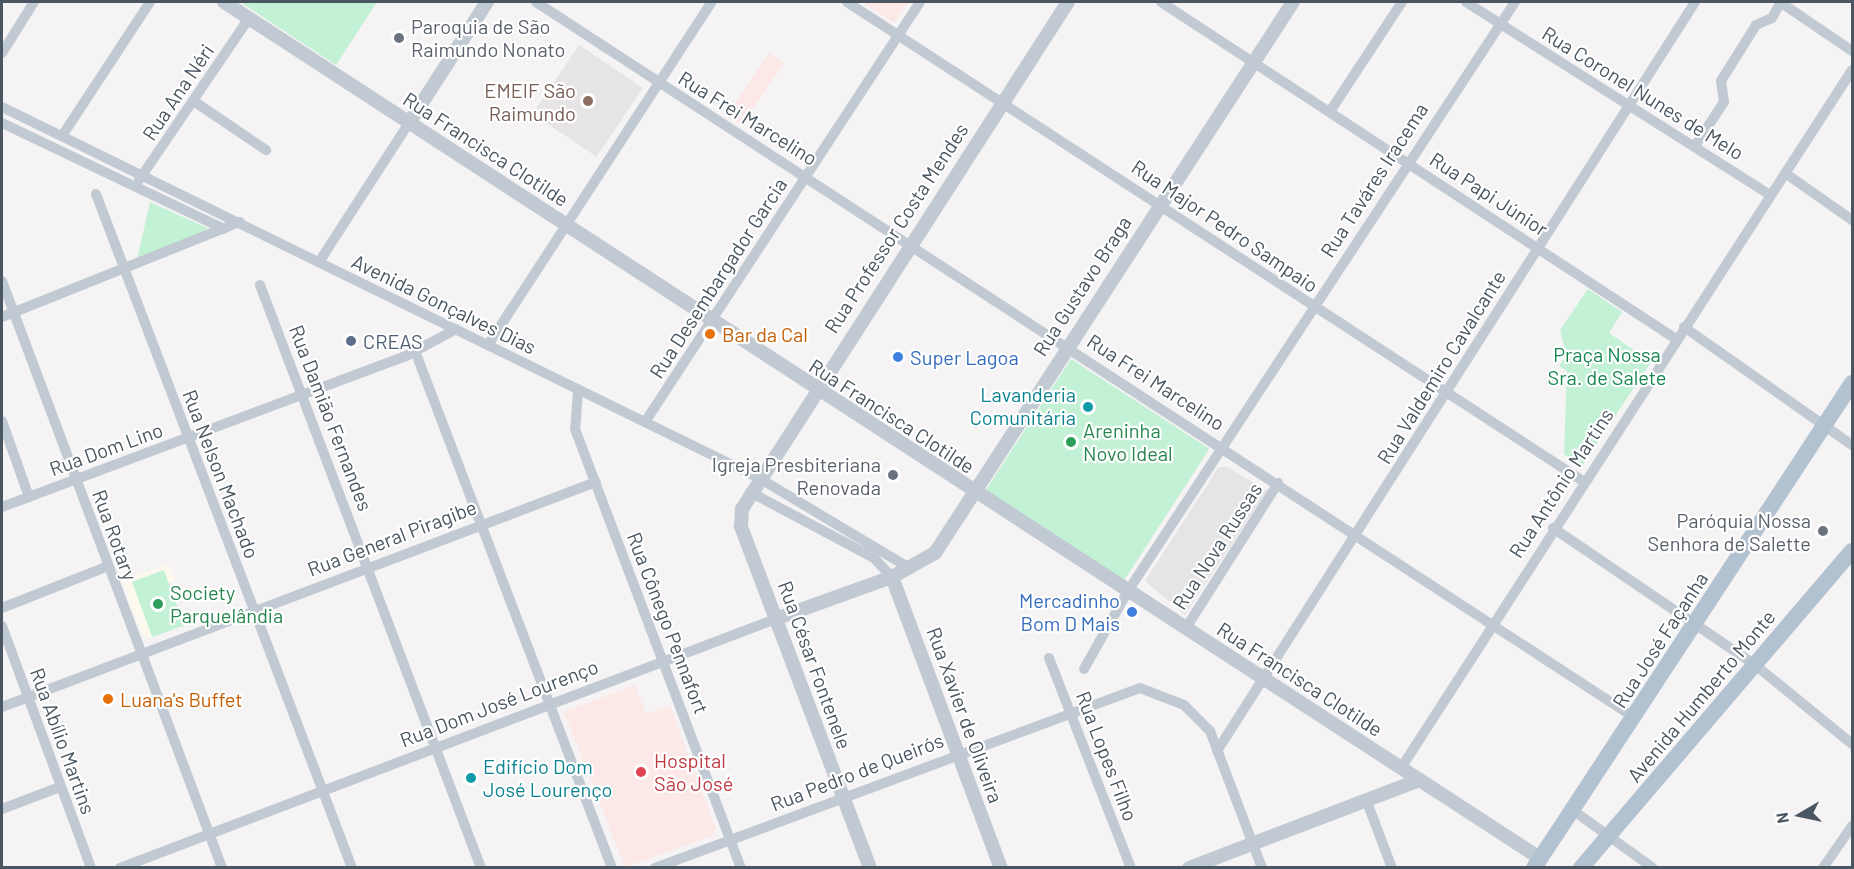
<!DOCTYPE html>
<html>
<head>
<meta charset="utf-8">
<style>
	body { margin:0 }
	#map { position:relative; width:1854px; height:869px; overflow:hidden; background:#f5f3f3; font-family:Barlow,sans-serif }
	div>[style] { position:absolute }
	.commercial>* { inset:0; background:#fdf9ef }
	.education>* { inset:0; background:#e6e4e5; transform-origin:0 0 }
	.medical>* { inset:0; background:#fce8e6; transform-origin:0 0 }
	.green>* { inset:0; background:#c3f1d5; transform-origin:0 0 }
	.minor>* { height:10px; margin:-5px; padding:0 5px; transform-origin:5px; border-radius:5px; background:#c1cad2 }
	.tertiary>* { height:14px; margin:-7px; padding:0 7px; transform-origin:7px; border-radius:7px; background:#c1cad2 }
	.primary>* { height:16px; margin:-8px; padding:0 8px; transform-origin:8px; border-radius:8px; background:#b3c2d1 }
	.dots>* { width:16px; height:16px; translate:-50% -50%; box-sizing:border-box; border:3px solid #fff; border-radius:50% }
	span { translate:-50% -50%; white-space:nowrap; text-align:center; line-height:1.15; -webkit-text-stroke:4.5px #fff; paint-order:stroke }
	.worship-label { font-size:20px; color:#5b616d }
	.left { translate:0 -50%; text-align:left }
	.right { translate:-100% -50%; text-align:right }
	.education-label { font-size:20px; color:#785e54 }
	.street-label { font-size:20px; color:#4a5661 }
	.food-label { font-size:20px; color:#c56008 }
	.service-label { font-size:20px; color:#4e5e75 }
	.park-label { font-size:20px; color:#17864f }
	.shop-label { font-size:20px; color:#366cbe }
	.culture-label { font-size:20px; color:#0d838f }
	.leisure-label { font-size:20px; color:#27864d }
	.health-label { font-size:20px; color:#be3a42 }
	.frame { position:absolute; inset:0; border:3px solid #4a5661; pointer-events:none }
	.north { position:absolute; left:1770px; top:785px; width:60px; height:60px; -webkit-text-stroke:4px #fff; paint-order:stroke; rotate:261deg; font-size:16px; font-weight:700; line-height:24px; text-align:center; color:#4a5661 }
	.north::after { content:''; display:block; margin:auto; width:21px; height:27px; background:#4a5661; clip-path:polygon(50% 0,100% 100%,50% 72%,0 100%) }
</style>
</head>
<body>
<div id="map">
	<div class="commercial">
		<i style="clip-path:polygon(168px 564px,175px 580px,168px 583px,184px 625px,150px 638px,142px 634px,122px 581px)"></i>
	</div>
	<div class="education">
		<i style="left:579px;top:45px;width:77px;height:83px;rotate:34deg"></i>
		<i style="clip-path:polygon(1226px 466px,1267px 491px,1185px 615px,1145px 581px,1218px 468px)"></i>
	</div>
	<div class="medical">
		<i style="clip-path:polygon(862px 2px,908px 2px,894px 23px)"></i>
		<i style="left:769px;top:53px;width:18px;height:76px;rotate:34deg"></i>
		<i style="clip-path:polygon(635px 685px,646px 714px,670px 706px,716px 829px,712px 836px,625px 867px,564px 712px)"></i>
	</div>
	<div class="green">
		<i style="clip-path:polygon(240px 2px,377px 2px,336px 65px)"></i>
		<i style="clip-path:polygon(150px 202px,207px 228px,207px 234px,137px 260px)"></i>
		<i style="clip-path:polygon(1588px 289px,1622px 312px,1609px 333px,1651px 362px,1582px 466px,1564px 454px,1567px 371px,1559px 366px,1566px 355px,1560px 330px)"></i>
		<i style="left:1071px;top:359px;width:165px;height:158px;rotate:33deg"></i>
		<i style="left:164px;top:570px;width:59px;height:34px;rotate:70deg"></i>
	</div>
	<div class="minor">
		<i style="left:536px;top:2px;width:1312px;rotate:33.08deg"></i>
		<i style="left:847px;top:2px;width:878px;rotate:33.06deg"></i>
		<i style="left:1161px;top:2px;width:615px;rotate:33.2deg"></i>
		<i style="left:1466px;top:2px;width:360px;rotate:32.4deg"></i>
		<i style="left:1780px;top:2px;width:87px;rotate:34.2deg"></i>
		<i style="left:2px;top:53px;width:60px;rotate:-57.9deg"></i>
		<i style="left:195px;top:102px;width:86px;rotate:34.1deg"></i>
		<i style="left:2px;top:107px;width:843px;rotate:26.11deg"></i>
		<i style="left:759px;top:478px;width:177px;rotate:30.9deg"></i>
		<i style="left:1331px;top:110px;width:129px;rotate:-56.7deg"></i>
		<i style="left:2px;top:123px;width:246px;rotate:25.5deg"></i>
		<i style="left:62px;top:136px;width:160px;rotate:-56.7deg"></i>
		<i style="left:1695px;top:146px;width:53px;rotate:-56.6deg"></i>
		<i style="left:1724px;top:102px;width:21px;rotate:-98deg"></i>
		<i style="left:1721px;top:81px;width:66px;rotate:-58deg"></i>
		<i style="left:1756px;top:25px;width:17px;rotate:-24deg"></i>
		<i style="left:1772px;top:18px;width:18px;rotate:-61deg"></i>
		<i style="left:1785px;top:173px;width:82px;rotate:35deg"></i>
		<i style="left:139px;top:180px;width:196px;rotate:-55.8deg"></i>
		<i style="left:96px;top:194px;width:721px;rotate:69.2deg"></i>
		<i style="left:319px;top:262px;width:166px;rotate:-57.1deg"></i>
		<i style="left:2px;top:281px;width:627px;rotate:69.45deg"></i>
		<i style="left:260px;top:285px;width:623px;rotate:69.24deg"></i>
		<i style="left:2px;top:317px;width:256px;rotate:-21.8deg"></i>
		<i style="left:1684px;top:327px;width:205px;rotate:35.1deg"></i>
		<i style="left:488px;top:345px;width:410px;rotate:-56.9deg"></i>
		<i style="left:415px;top:351px;width:553px;rotate:69.14deg"></i>
		<i style="left:578px;top:390px;width:39px;rotate:94deg"></i>
		<i style="left:575px;top:429px;width:469px;rotate:69.3deg"></i>
		<i style="left:2px;top:421px;width:81px;rotate:70.4deg"></i>
		<i style="left:645px;top:422px;width:502px;rotate:-56.78deg"></i>
		<i style="left:750px;top:492px;width:140px;rotate:28deg"></i>
		<i style="left:874px;top:558px;width:26px;rotate:47deg"></i>
		<i style="left:2px;top:507px;width:429px;rotate:-20.5deg"></i>
		<i style="left:404px;top:357px;width:59px;rotate:-28.3deg"></i>
		<i style="left:1553px;top:528px;width:243px;rotate:34.1deg"></i>
		<i style="left:1754px;top:664px;width:127px;rotate:39.2deg"></i>
		<i style="left:2px;top:608px;width:114px;rotate:-21.6deg"></i>
		<i style="left:2px;top:626px;width:258px;rotate:69.8deg"></i>
		<i style="left:1186px;top:628px;width:172px;rotate:-57.6deg"></i>
		<i style="left:1049px;top:658px;width:225px;rotate:68.7deg"></i>
		<i style="left:1084px;top:669px;width:90px;rotate:-60.6deg"></i>
		<i style="left:1128px;top:591px;width:705px;rotate:-56.69deg"></i>
		<i style="left:2px;top:707px;width:635px;rotate:-20.75deg"></i>
		<i style="left:1217px;top:751px;width:889px;rotate:-57.45deg"></i>
		<i style="left:1401px;top:768px;width:831px;rotate:-57.13deg"></i>
		<i style="left:1367px;top:802px;width:71px;rotate:69.3deg"></i>
		<i style="left:2px;top:809px;width:62px;rotate:-20.8deg"></i>
		<i style="left:1574px;top:811px;width:97px;rotate:35.8deg"></i>
		<i style="left:120px;top:868px;width:704px;rotate:-20.8deg"></i>
		<i style="left:655px;top:868px;width:517px;rotate:-20.36deg"></i>
		<i style="left:1140px;top:688px;width:47px;rotate:21.1deg"></i>
		<i style="left:1184px;top:705px;width:37px;rotate:45deg"></i>
		<i style="left:1210px;top:731px;width:147px;rotate:69.2deg"></i>
		<i style="left:1823px;top:868px;width:51px;rotate:-55.4deg"></i>
	</div>
	<div class="tertiary">
		<i style="left:224px;top:2px;width:1571px;rotate:33.05deg"></i>
		<i style="left:409px;top:123px;width:144px;rotate:-57.2deg"></i>
		<i style="left:892px;top:577px;width:311px;rotate:69.5deg"></i>
		<i style="left:778px;top:618px;width:121px;rotate:-19.8deg"></i>
		<i style="left:892px;top:577px;width:49px;rotate:-29.2deg"></i>
		<i style="left:935px;top:553px;width:657px;rotate:-56.99deg"></i>
		<i style="left:870px;top:868px;width:366px;rotate:-110.7deg"></i>
		<i style="left:741px;top:526px;width:17px;rotate:-87deg"></i>
		<i style="left:742px;top:509px;width:603px;rotate:-57.26deg"></i>
		<i style="left:1189px;top:868px;width:247px;rotate:-20.9deg"></i>
	</div>
	<div class="primary">
		<i style="left:1534px;top:868px;width:580px;rotate:-56.75deg"></i>
		<i style="left:1581px;top:868px;width:417px;rotate:-49.5deg"></i>
	</div>
	<div class="dots">
		<i style="left:399px;top:38px;background:#6b7280"></i>
		<i style="left:588px;top:101px;background:#8d6e63"></i>
		<i style="left:710px;top:334px;background:#e8710a"></i>
		<i style="left:351px;top:341px;background:#5c6f8a"></i>
		<i style="left:898px;top:357px;background:#3f7fe0"></i>
		<i style="left:1088px;top:407px;background:#0f9aa8"></i>
		<i style="left:1071px;top:442px;background:#2e9e5b"></i>
		<i style="left:893px;top:475px;background:#6b7280"></i>
		<i style="left:1823px;top:531px;background:#6b7280"></i>
		<i style="left:158px;top:604px;background:#2e9e5b"></i>
		<i style="left:1132px;top:612px;background:#3f7fe0"></i>
		<i style="left:108px;top:699px;background:#e8710a"></i>
		<i style="left:641px;top:772px;background:#e0444e"></i>
		<i style="left:471px;top:778px;background:#0f9aa8"></i>
	</div>
	<div class="worship-label">
		<span class="left" style="left:411px;top:38px">Paroquia de São<br>Raimundo Nonato</span>
		<span class="right" style="left:881px;top:476px">Igreja Presbiteriana<br>Renovada</span>
		<span class="right" style="left:1811px;top:532px">Paróquia Nossa<br>Senhora de Salette</span>
	</div>
	<div class="education-label">
		<span class="right" style="left:576px;top:102px">EMEIF São<br>Raimundo</span>
	</div>
	<div class="street-label">
		<span style="left:178px;top:92px;rotate:-56deg">Rua Ana Néri</span>
		<span style="left:1643px;top:93px;rotate:32deg">Rua Coronel Nunes de Melo</span>
		<span style="left:748px;top:118px;rotate:32deg">Rua Frei Marcelino</span>
		<span style="left:486px;top:149px;rotate:33deg">Rua Francisca Clotilde</span>
		<span style="left:1374px;top:180px;rotate:-57deg">Rua Taváres Iracema</span>
		<span style="left:1489px;top:194px;rotate:33deg">Rua Papi Júnior</span>
		<span style="left:1225px;top:226px;rotate:34deg">Rua Major Pedro Sampaio</span>
		<span style="left:896px;top:228px;rotate:-57deg">Rua Professor Costa Mendes</span>
		<span style="left:718px;top:278px;rotate:-57deg">Rua Desembargador Garcia</span>
		<span style="left:1082px;top:286px;rotate:-57deg">Rua Gustavo Braga</span>
		<span style="left:444px;top:304px;rotate:26deg">Avenida Gonçalves Dias</span>
		<span style="left:1441px;top:367px;rotate:-58deg">Rua Valdemiro Cavalcante</span>
		<span style="left:1156px;top:382px;rotate:33deg">Rua Frei Marcelino</span>
		<span style="left:892px;top:416px;rotate:33deg">Rua Francisca Clotilde</span>
		<span style="left:331px;top:418px;rotate:69deg">Rua Damião Fernandes</span>
		<span style="left:106px;top:449px;rotate:-20deg">Rua Dom Lino</span>
		<span style="left:221px;top:474px;rotate:69deg">Rua Nelson Machado</span>
		<span style="left:1561px;top:483px;rotate:-57deg">Rua Antônio Martins</span>
		<span style="left:115px;top:535px;rotate:70deg">Rua Rotary</span>
		<span style="left:392px;top:538px;rotate:-21deg">Rua General Piragibe</span>
		<span style="left:1217px;top:546px;rotate:-57deg">Rua Nova Russas</span>
		<span style="left:668px;top:623px;rotate:69deg">Rua Cônego Pennafort</span>
		<span style="left:1660px;top:640px;rotate:-57deg">Rua José Façanha</span>
		<span style="left:815px;top:665px;rotate:70deg">Rua César Fontenele</span>
		<span style="left:1300px;top:679px;rotate:33deg">Rua Francisca Clotilde</span>
		<span style="left:1701px;top:696px;rotate:-50deg">Avenida Humberto Monte</span>
		<span style="left:499px;top:703px;rotate:-21deg">Rua Dom José Lourenço</span>
		<span style="left:965px;top:715px;rotate:70deg">Rua Xavier de Oliveira</span>
		<span style="left:63px;top:741px;rotate:70deg">Rua Abílio Martins</span>
		<span style="left:1107px;top:756px;rotate:69deg">Rua Lopes Filho</span>
		<span style="left:857px;top:772px;rotate:-21deg">Rua Pedro de Queirós</span>
	</div>
	<div class="food-label">
		<span class="left" style="left:722px;top:334px">Bar da Cal</span>
		<span class="left" style="left:120px;top:699px">Luana's Buffet</span>
	</div>
	<div class="service-label">
		<span class="left" style="left:363px;top:341px">CREAS</span>
	</div>
	<div class="park-label">
		<span style="left:1607px;top:366px">Praça Nossa<br>Sra. de Salete</span>
	</div>
	<div class="shop-label">
		<span class="left" style="left:910px;top:357px">Super Lagoa</span>
		<span class="right" style="left:1120px;top:612px">Mercadinho<br>Bom D Mais</span>
	</div>
	<div class="culture-label">
		<span class="right" style="left:1076px;top:406px">Lavanderia<br>Comunitária</span>
		<span class="left" style="left:483px;top:778px">Edifício Dom<br>José Lourenço</span>
	</div>
	<div class="leisure-label">
		<span class="left" style="left:1083px;top:442px">Areninha<br>Novo Ideal</span>
		<span class="left" style="left:170px;top:604px">Society<br>Parquelândia</span>
	</div>
	<div class="health-label">
		<span class="left" style="left:654px;top:772px">Hospital<br>São José</span>
	</div>
	<div class="frame"></div>
	<div class="north">N</div>
</div>
</body>
</html>
